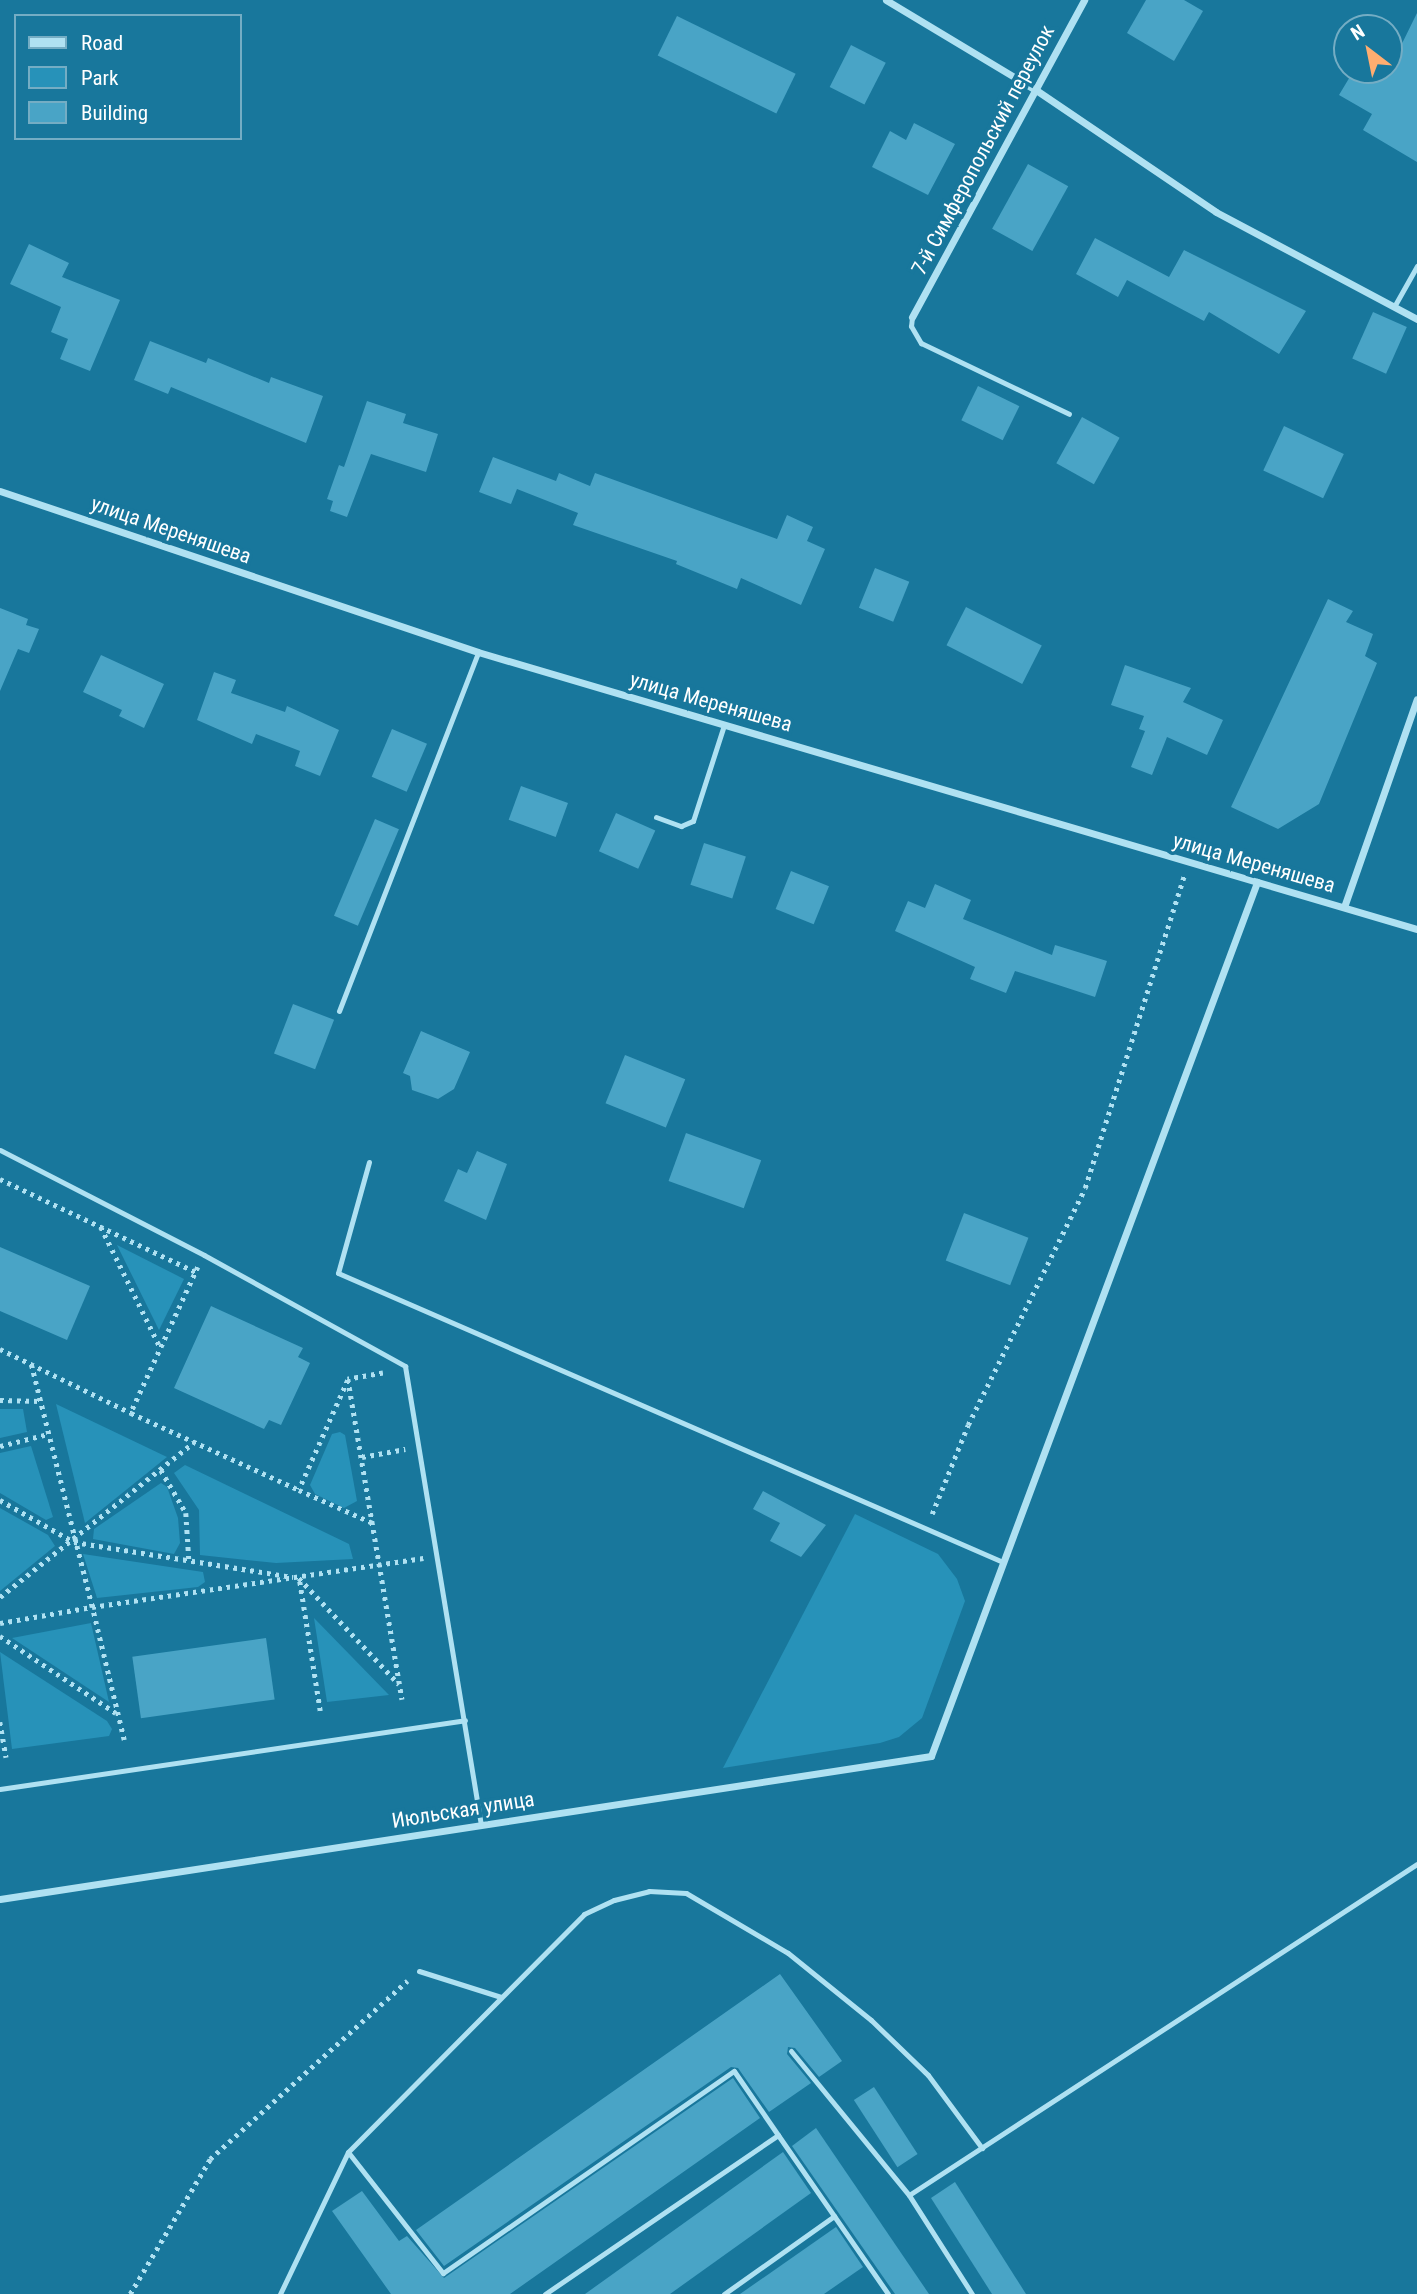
<!DOCTYPE html>
<html>
<head>
<meta charset="utf-8">
<style>
	body { margin:0 }
	#map { position:relative; width:1417px; height:2294px; overflow:hidden; background:#18779c; font-family:"Roboto Condensed",sans-serif }
	div>[style] { position:absolute }
	.green>* { inset:0; background:#2792b9 }
	.building>* { inset:0; background:#49a4c6; transform-origin:0 0 }
	.path>* { height:4.5px; margin-top:-2.25px; transform-origin:0; background:repeating-linear-gradient(90deg,#afe1f2 0 3.5px,transparent 0 8.5px) }
	.service>* { height:5px; margin:-2.5px; padding:0 2.5px; transform-origin:2.5px; border-radius:2.5px; background:#afe1f2 }
	.minor>* { height:7px; margin:-3.5px; padding:0 3.5px; transform-origin:3.5px; border-radius:3.5px; background:#afe1f2 }
	span { translate:-50% -50%; white-space:nowrap; text-align:center; line-height:1.15; -webkit-text-stroke:7px #18779c; paint-order:stroke }
	.street-label { font-size:21px; color:#fff }
	.legend { position:absolute; left:14px; top:14px; width:228px; height:126px; box-sizing:border-box; background:#18779c; border:2px solid #74adc4; margin:0; padding:9px 12px; list-style:none; font-size:21px; color:#fff }
	.legend li { display:flex; align-items:center; gap:14px; height:35px }
	.legend b { width:35px; border:2px solid #74adc4 }
	.north { position:absolute; left:1333px; top:14px; width:70px; height:70px; box-sizing:border-box; background:#18779c; border:2px solid #74adc4; border-radius:50%; rotate:328deg; font-size:19px; font-weight:700; line-height:28px; text-align:center; color:#fff }
	.north::after { content:''; display:block; margin:auto; width:24px; height:32px; background:#ffad70; clip-path:polygon(50% 0,100% 100%,50% 72%,0 100%) }
</style>
</head>
<body>
<div id="map">
	<div class="green">
		<i style="clip-path:polygon(117px 1245px,184px 1279px,159px 1330px)"></i>
		<i style="clip-path:polygon(56px 1404px,167px 1457px,85px 1523px)"></i>
		<i style="clip-path:polygon(0 1409px,23px 1409px,27px 1432px,0 1438px)"></i>
		<i style="clip-path:polygon(340px 1432px,345px 1435px,357px 1501px,344px 1508px,315px 1494px,310px 1485px,332px 1434px)"></i>
		<i style="clip-path:polygon(31px 1446px,53px 1517px,46px 1520px,0 1493px,0 1453px)"></i>
		<i style="clip-path:polygon(185px 1465px,349px 1544px,353px 1559px,276px 1563px,200px 1555px,199px 1510px,174px 1473px)"></i>
		<i style="clip-path:polygon(161px 1483px,167px 1487px,178px 1518px,180px 1543px,174px 1554px,93px 1539px,94px 1529px)"></i>
		<i style="clip-path:polygon(0 1508px,48px 1535px,55px 1546px,0 1591px)"></i>
		<i style="clip-path:polygon(855px 1514px,938px 1554px,957px 1579px,965px 1601px,922px 1718px,899px 1737px,880px 1743px,723px 1768px)"></i>
		<i style="clip-path:polygon(83px 1554px,203px 1572px,205px 1582px,198px 1587px,97px 1598px)"></i>
		<i style="clip-path:polygon(314px 1618px,389px 1695px,327px 1702px)"></i>
		<i style="clip-path:polygon(91px 1623px,109px 1702px,12px 1638px)"></i>
		<i style="clip-path:polygon(0 1652px,107px 1721px,112px 1729px,109px 1736px,12px 1749px)"></i>
	</div>
	<div class="building">
		<i style="clip-path:polygon(1146px 0,1184px 0,1203px 11px,1174px 61px,1127px 33px)"></i>
		<i style="clip-path:polygon(1417px 13px,1417px 162px,1363px 130px,1372px 114px,1339px 95px,1354px 70px,1380px 79px,1389px 70px)"></i>
		<i style="left:677px;top:16px;width:132px;height:44px;rotate:26deg"></i>
		<i style="left:851px;top:45px;width:39px;height:47px;rotate:27deg"></i>
		<i style="clip-path:polygon(914px 123px,955px 144px,928px 195px,872px 167px,890px 131px,906px 140px)"></i>
		<i style="left:1028px;top:164px;width:46px;height:74px;rotate:29deg"></i>
		<i style="clip-path:polygon(1095px 238px,1169px 277px,1184px 250px,1306px 311px,1279px 354px,1209px 312px,1204px 321px,1127px 280px,1118px 297px,1076px 274px)"></i>
		<i style="clip-path:polygon(29px 244px,69px 263px,62px 277px,120px 300px,90px 371px,60px 359px,68px 339px,51px 332px,61px 307px,10px 284px)"></i>
		<i style="left:1373px;top:312px;width:37px;height:51px;rotate:24deg"></i>
		<i style="clip-path:polygon(150px 341px,206px 363px,208px 358px,269px 383px,271px 377px,323px 396px,306px 443px,171px 387px,168px 394px,134px 380px)"></i>
		<i style="left:978px;top:386px;width:46px;height:38px;rotate:26deg"></i>
		<i style="clip-path:polygon(367px 401px,406px 414px,403px 423px,438px 434px,426px 472px,371px 454px,347px 517px,330px 511px,333px 501px,327px 499px,339px 465px,344px 467px)"></i>
		<i style="left:1082px;top:417px;width:43px;height:53px;rotate:29deg"></i>
		<i style="left:1284px;top:426px;width:66px;height:49px;rotate:25deg"></i>
		<i style="clip-path:polygon(493px 457px,556px 481px,559px 473px,590px 486px,595px 473px,777px 539px,787px 515px,813px 527px,807px 541px,825px 549px,801px 605px,741px 578px,737px 589px,676px 564px,677px 561px,573px 525px,578px 513px,517px 489px,511px 504px,479px 492px)"></i>
		<i style="left:875px;top:568px;width:37px;height:43px;rotate:22deg"></i>
		<i style="clip-path:polygon(1328px 599px,1353px 611px,1346px 622px,1373px 634px,1365px 656px,1377px 663px,1319px 804px,1278px 829px,1231px 807px)"></i>
		<i style="left:966px;top:607px;width:85px;height:43px;rotate:27deg"></i>
		<i style="clip-path:polygon(0 608px,28px 619px,26px 625px,39px 629px,29px 653px,18px 649px,0 691px)"></i>
		<i style="clip-path:polygon(101px 655px,164px 684px,144px 728px,119px 716px,122px 710px,83px 692px)"></i>
		<i style="clip-path:polygon(1125px 665px,1191px 688px,1183px 702px,1223px 720px,1207px 755px,1167px 737px,1152px 775px,1131px 767px,1145px 731px,1139px 729px,1144px 716px,1111px 705px)"></i>
		<i style="clip-path:polygon(214px 672px,236px 680px,231px 693px,285px 712px,287px 706px,339px 730px,320px 776px,295px 766px,300px 751px,256px 734px,252px 744px,197px 720px)"></i>
		<i style="left:392px;top:729px;width:38px;height:52px;rotate:23deg"></i>
		<i style="left:521px;top:786px;width:50px;height:36px;rotate:20deg"></i>
		<i style="left:616px;top:813px;width:43px;height:42px;rotate:24deg"></i>
		<i style="left:375px;top:819px;width:26px;height:105px;rotate:23deg"></i>
		<i style="left:704px;top:843px;width:44px;height:44px;rotate:18deg"></i>
		<i style="left:791px;top:871px;width:41px;height:41px;rotate:22deg"></i>
		<i style="clip-path:polygon(935px 884px,971px 900px,963px 919px,1052px 955px,1055px 945px,1107px 961px,1095px 997px,1015px 971px,1006px 993px,970px 979px,975px 967px,895px 931px,908px 901px,925px 908px)"></i>
		<i style="left:293px;top:1004px;width:44px;height:53px;rotate:21deg"></i>
		<i style="clip-path:polygon(421px 1031px,470px 1052px,454px 1089px,438px 1099px,412px 1090px,410px 1076px,403px 1073px)"></i>
		<i style="left:625px;top:1055px;width:65px;height:52px;rotate:22deg"></i>
		<i style="left:686px;top:1133px;width:80px;height:51px;rotate:20deg"></i>
		<i style="clip-path:polygon(477px 1151px,507px 1164px,486px 1220px,444px 1201px,458px 1169px,467px 1173px)"></i>
		<i style="left:964px;top:1213px;width:69px;height:51px;rotate:21deg"></i>
		<i style="clip-path:polygon(0 1247px,90px 1286px,67px 1340px,0 1311px)"></i>
		<i style="clip-path:polygon(211px 1306px,303px 1348px,298px 1357px,310px 1363px,281px 1425px,269px 1420px,264px 1429px,174px 1388px)"></i>
		<i style="clip-path:polygon(763px 1491px,826px 1525px,801px 1557px,770px 1541px,780px 1523px,753px 1509px)"></i>
		<i style="left:266px;top:1638px;width:62px;height:135px;rotate:82deg"></i>
		<i style="clip-path:polygon(780px 1974px,842px 2061px,819px 2077px,795px 2048px,788px 2047px,787px 2054px,811px 2083px,769px 2112px,738px 2068px,731px 2067px,444px 2266px,416px 2230px)"></i>
		<i style="clip-path:polygon(733px 2078px,760px 2118px,510px 2294px,391px 2294px,332px 2211px,362px 2191px,399px 2241px,407px 2236px,444px 2278px)"></i>
		<i style="left:874px;top:2087px;width:80px;height:24px;rotate:57deg"></i>
		<i style="clip-path:polygon(816px 2128px,929px 2294px,895px 2294px,792px 2146px)"></i>
		<i style="clip-path:polygon(783px 2152px,811px 2193px,670px 2294px,585px 2294px)"></i>
		<i style="clip-path:polygon(955px 2182px,1026px 2294px,992px 2294px,931px 2198px)"></i>
		<i style="clip-path:polygon(836px 2227px,863px 2267px,824px 2294px,740px 2294px)"></i>
	</div>
	<div class="path">
		<i style="left:0;top:1179px;width:217px;rotate:25.4deg"></i>
		<i style="left:101px;top:1227px;width:134px;rotate:63.8deg"></i>
		<i style="left:198px;top:1267px;width:161px;rotate:114.7deg"></i>
		<i style="left:131px;top:1413px;width:185px;rotate:24.6deg"></i>
		<i style="left:0;top:1349px;width:146px;rotate:26deg"></i>
		<i style="left:383px;top:1373px;width:36px;rotate:170deg"></i>
		<i style="left:348px;top:1379px;width:325px;rotate:80.4deg"></i>
		<i style="left:348px;top:1380px;width:120px;rotate:114deg"></i>
		<i style="left:299px;top:1490px;width:81px;rotate:24deg"></i>
		<i style="left:0;top:1400px;width:40px;rotate:1.4deg"></i>
		<i style="left:0;top:1446px;width:49px;rotate:-14deg"></i>
		<i style="left:362px;top:1457px;width:44px;rotate:-10.5deg"></i>
		<i style="left:161px;top:1470px;width:50px;rotate:59.8deg"></i>
		<i style="left:186px;top:1513px;width:47px;rotate:86.3deg"></i>
		<i style="left:0;top:1500px;width:85px;rotate:29.6deg"></i>
		<i style="left:74px;top:1542px;width:222px;rotate:9.1deg"></i>
		<i style="left:932px;top:1514px;width:96px;rotate:-68deg"></i>
		<i style="left:968px;top:1425px;width:264px;rotate:-63.7deg"></i>
		<i style="left:1085px;top:1188px;width:327px;rotate:-72.4deg"></i>
		<i style="left:0;top:1597px;width:248px;rotate:-38.6deg"></i>
		<i style="left:0;top:1623px;width:93px;rotate:-9.9deg"></i>
		<i style="left:92px;top:1607px;width:250px;rotate:-104.1deg"></i>
		<i style="left:0;top:1636px;width:139px;rotate:33.6deg"></i>
		<i style="left:320px;top:1711px;width:135px;rotate:-99deg"></i>
		<i style="left:299px;top:1578px;width:146px;rotate:46.7deg"></i>
		<i style="left:0;top:1722px;width:36px;rotate:80deg"></i>
		<i style="left:124px;top:1740px;width:137px;rotate:-103.5deg"></i>
		<i style="left:92px;top:1607px;width:335px;rotate:-8.4deg"></i>
		<i style="left:130px;top:2294px;width:157px;rotate:-59.3deg"></i>
		<i style="left:210px;top:2159px;width:266px;rotate:-42.1deg"></i>
	</div>
	<div class="service">
		<i style="left:1395px;top:305px;width:45px;rotate:-60.6deg"></i>
		<i style="left:912px;top:317px;width:9px;rotate:96deg"></i>
		<i style="left:911px;top:326px;width:20px;rotate:60deg"></i>
		<i style="left:921px;top:343px;width:164px;rotate:25.6deg"></i>
		<i style="left:656px;top:817px;width:27px;rotate:20deg"></i>
		<i style="left:681px;top:826px;width:13px;rotate:-23deg"></i>
		<i style="left:693px;top:821px;width:101px;rotate:-72.1deg"></i>
		<i style="left:339px;top:1011px;width:385px;rotate:-68.8deg"></i>
		<i style="left:0;top:1150px;width:229px;rotate:27.2deg"></i>
		<i style="left:204px;top:1255px;width:230px;rotate:28.9deg"></i>
		<i style="left:405px;top:1366px;width:465px;rotate:80.6deg"></i>
		<i style="left:369px;top:1162px;width:115px;rotate:105.6deg"></i>
		<i style="left:338px;top:1273px;width:725px;rotate:23.49deg"></i>
		<i style="left:0;top:1789px;width:470px;rotate:-8.4deg"></i>
		<i style="left:419px;top:1971px;width:86px;rotate:17.6deg"></i>
		<i style="left:791px;top:2051px;width:186px;rotate:50.7deg"></i>
		<i style="left:348px;top:2152px;width:154px;rotate:51.9deg"></i>
		<i style="left:443px;top:2273px;width:354px;rotate:-34.8deg"></i>
		<i style="left:734px;top:2071px;width:78px;rotate:55.5deg"></i>
		<i style="left:280px;top:2294px;width:157px;rotate:-64.4deg"></i>
		<i style="left:348px;top:2152px;width:335px;rotate:-45.2deg"></i>
		<i style="left:584px;top:1914px;width:33px;rotate:-25deg"></i>
		<i style="left:614px;top:1900px;width:36px;rotate:-14deg"></i>
		<i style="left:649px;top:1891px;width:37px;rotate:3deg"></i>
		<i style="left:686px;top:1893px;width:118px;rotate:30.5deg"></i>
		<i style="left:788px;top:1953px;width:107px;rotate:38.9deg"></i>
		<i style="left:871px;top:2020px;width:79px;rotate:44deg"></i>
		<i style="left:928px;top:2075px;width:91px;rotate:53.5deg"></i>
		<i style="left:545px;top:2294px;width:282px;rotate:-34.3deg"></i>
		<i style="left:778px;top:2135px;width:193px;rotate:55.3deg"></i>
		<i style="left:724px;top:2294px;width:135px;rotate:-35.3deg"></i>
		<i style="left:972px;top:2294px;width:117px;rotate:-122.5deg"></i>
		<i style="left:909px;top:2195px;width:606px;rotate:-33.09deg"></i>
	</div>
	<div class="minor">
		<i style="left:886px;top:0;width:175px;rotate:31deg"></i>
		<i style="left:1036px;top:90px;width:217px;rotate:34.1deg"></i>
		<i style="left:1216px;top:212px;width:228px;rotate:28deg"></i>
		<i style="left:912px;top:317px;width:361px;rotate:-61.5deg"></i>
		<i style="left:0;top:491px;width:504px;rotate:18.61deg"></i>
		<i style="left:478px;top:652px;width:979px;rotate:16.44deg"></i>
		<i style="left:1344px;top:907px;width:220px;rotate:-70.7deg"></i>
		<i style="left:0;top:1899px;width:942px;rotate:-8.73deg"></i>
		<i style="left:931px;top:1756px;width:933px;rotate:-69.54deg"></i>
	</div>
	<div class="street-label">
		<span style="left:983px;top:150px;rotate:-62deg">7-й Симферопольский переулок</span>
		<span style="left:171px;top:530px;rotate:19deg">улица Мереняшева</span>
		<span style="left:711px;top:702px;rotate:16deg">улица Мереняшева</span>
		<span style="left:1254px;top:863px;rotate:16deg">улица Мереняшева</span>
		<span style="left:463px;top:1810px;rotate:-9deg">Июльская улица</span>
	</div>
	<ul class="legend">
	<li><b style="height:9px;background:#afe1f2"></b>Road</li>
	<li><b style="height:19px;background:#2792b9"></b>Park</li>
	<li><b style="height:19px;background:#49a4c6"></b>Building</li>
	</ul>
	<div class="north">N</div>
</div>
</body>
</html>
